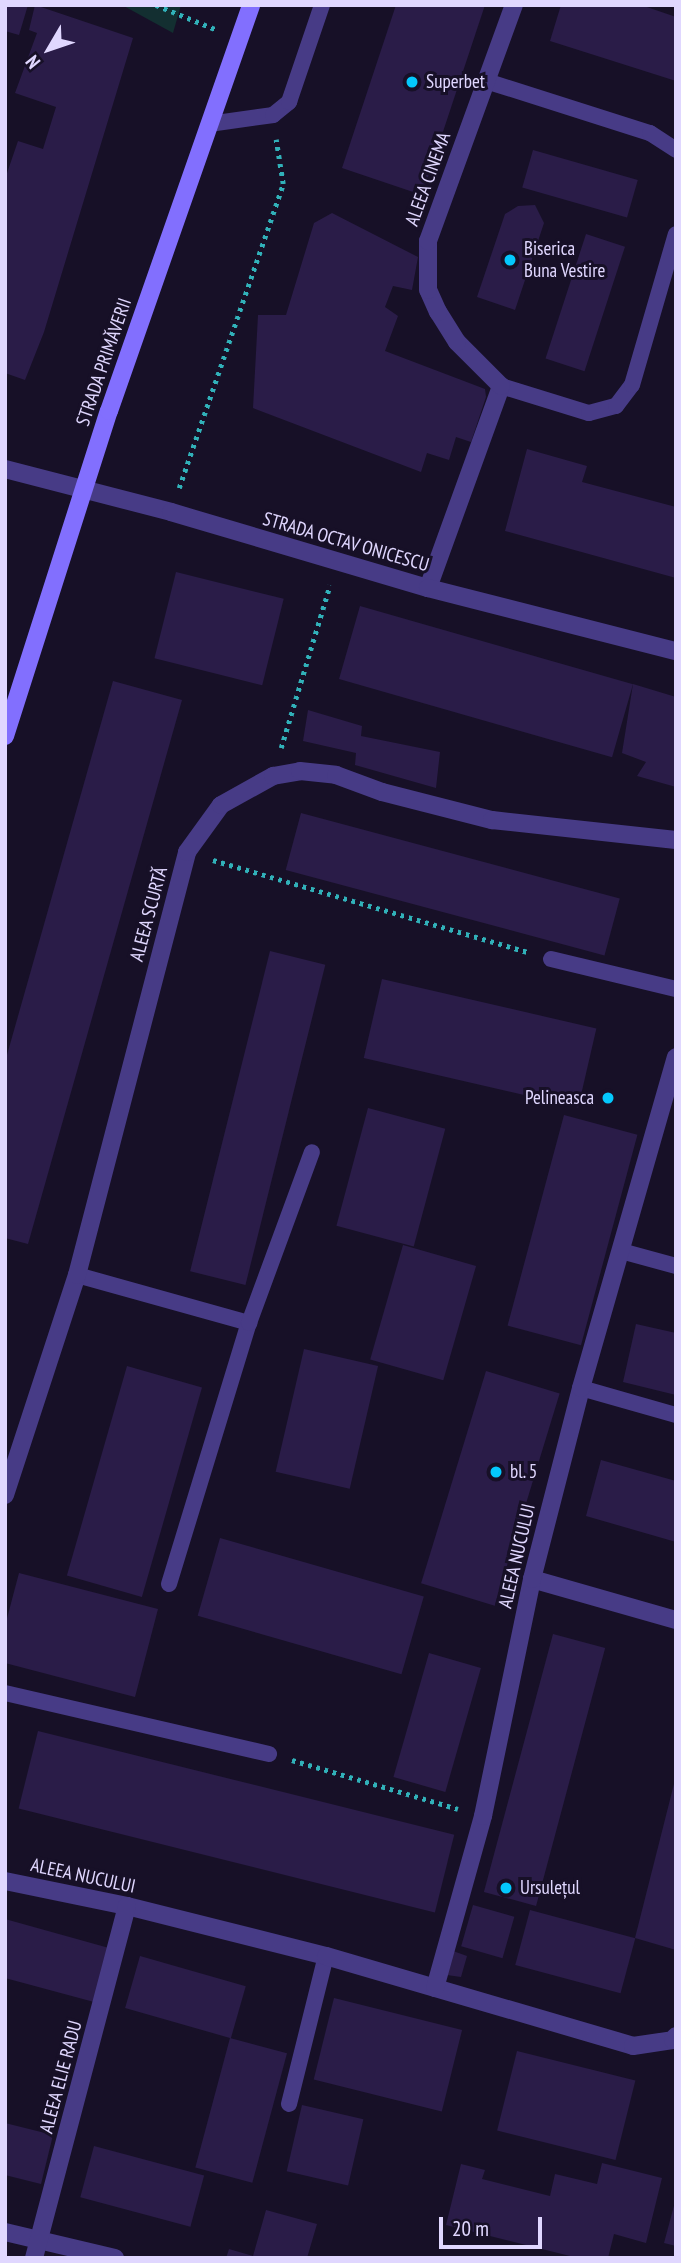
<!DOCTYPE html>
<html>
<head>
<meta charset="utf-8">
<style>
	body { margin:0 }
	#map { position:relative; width:681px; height:2263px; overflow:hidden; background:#171027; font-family:"PT Sans Narrow",sans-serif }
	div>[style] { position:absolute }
	.green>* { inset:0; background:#132f31 }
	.building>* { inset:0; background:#2a1c48; transform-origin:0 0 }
	.path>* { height:4.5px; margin-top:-2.25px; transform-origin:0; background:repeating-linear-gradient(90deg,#31b1b9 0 3.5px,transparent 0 8.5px) }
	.service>* { height:16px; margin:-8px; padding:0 8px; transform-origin:8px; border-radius:8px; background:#473b86 }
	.minor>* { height:18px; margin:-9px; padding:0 9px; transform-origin:9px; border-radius:9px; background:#473b86 }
	.tertiary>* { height:18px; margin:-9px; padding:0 9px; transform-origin:9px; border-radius:9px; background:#473b86 }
	.secondary>* { height:18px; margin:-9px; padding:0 9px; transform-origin:9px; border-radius:9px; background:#826ffe }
	.dots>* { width:19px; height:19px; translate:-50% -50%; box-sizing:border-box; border:4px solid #171027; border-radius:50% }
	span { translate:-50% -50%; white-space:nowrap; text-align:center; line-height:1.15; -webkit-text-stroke:6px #171027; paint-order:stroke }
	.poi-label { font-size:19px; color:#e0d7ff }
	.left { translate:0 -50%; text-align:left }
	.right { translate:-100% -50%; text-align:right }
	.street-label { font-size:19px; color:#e0d7ff }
	.frame { position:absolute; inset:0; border:7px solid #e0d7ff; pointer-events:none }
	.north { position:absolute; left:14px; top:14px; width:70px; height:70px; -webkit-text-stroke:5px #171027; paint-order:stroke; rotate:231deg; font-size:19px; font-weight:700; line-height:28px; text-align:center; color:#e0d7ff }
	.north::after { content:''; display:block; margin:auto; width:24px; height:32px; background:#e0d7ff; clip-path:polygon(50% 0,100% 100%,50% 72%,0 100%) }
	.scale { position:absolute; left:439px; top:2217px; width:103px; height:32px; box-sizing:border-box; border:4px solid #e0d7ff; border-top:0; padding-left:9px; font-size:21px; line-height:24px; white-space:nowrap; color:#e0d7ff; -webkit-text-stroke:5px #171027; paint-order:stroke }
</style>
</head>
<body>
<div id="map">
	<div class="green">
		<i style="clip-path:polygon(122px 5px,181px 5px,173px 33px)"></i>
	</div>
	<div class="building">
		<i style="clip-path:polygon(5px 5px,28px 5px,19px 35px,5px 31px)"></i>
		<i style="clip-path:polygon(35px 5px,133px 38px,44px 332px,25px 380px,5px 373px,5px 179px,18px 141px,43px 149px,56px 107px,15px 93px,37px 33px,29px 30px)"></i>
		<i style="clip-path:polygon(396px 5px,485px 5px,422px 195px,342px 168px)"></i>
		<i style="clip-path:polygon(561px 5px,641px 5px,676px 17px,676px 81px,550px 41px)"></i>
		<i style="left:533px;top:150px;width:109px;height:39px;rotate:16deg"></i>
		<i style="clip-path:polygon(535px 205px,544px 223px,515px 310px,477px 297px,505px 214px,518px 206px)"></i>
		<i style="clip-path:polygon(332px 213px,418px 257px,412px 290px,393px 286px,385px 307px,398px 316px,385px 351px,485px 389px,486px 397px,471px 442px,456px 437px,449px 460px,427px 453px,421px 472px,253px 408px,258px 315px,286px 315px,314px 223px)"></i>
		<i style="left:586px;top:234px;width:41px;height:131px;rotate:18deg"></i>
		<i style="clip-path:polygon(527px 449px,587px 466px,582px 482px,676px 507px,676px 578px,505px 531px)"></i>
		<i style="left:176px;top:572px;width:111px;height:89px;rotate:14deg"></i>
		<i style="left:360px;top:606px;width:284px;height:76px;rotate:16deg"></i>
		<i style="clip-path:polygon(113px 681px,182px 700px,28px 1244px,5px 1238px,5px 1062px)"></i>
		<i style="clip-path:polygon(633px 684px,676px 697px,676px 787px,637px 776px,646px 762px,622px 753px)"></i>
		<i style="clip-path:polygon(308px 710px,362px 726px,361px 736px,440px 752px,436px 788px,355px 765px,356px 753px,303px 741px)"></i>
		<i style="left:301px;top:813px;width:330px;height:59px;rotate:15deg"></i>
		<i style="left:270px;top:951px;width:57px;height:330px;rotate:14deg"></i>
		<i style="left:382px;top:979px;width:220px;height:81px;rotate:13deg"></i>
		<i style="left:368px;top:1108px;width:80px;height:122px;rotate:15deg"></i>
		<i style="left:564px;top:1115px;width:76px;height:218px;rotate:15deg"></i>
		<i style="left:403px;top:1245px;width:76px;height:119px;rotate:16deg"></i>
		<i style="clip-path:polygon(636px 1324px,676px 1333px,676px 1395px,623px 1382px)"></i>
		<i style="left:304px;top:1349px;width:76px;height:126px;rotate:13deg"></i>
		<i style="left:127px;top:1366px;width:78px;height:218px;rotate:16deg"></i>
		<i style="left:486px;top:1371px;width:77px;height:222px;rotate:17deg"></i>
		<i style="clip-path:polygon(601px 1460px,676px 1481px,676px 1542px,586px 1516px)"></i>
		<i style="left:220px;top:1538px;width:212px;height:81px;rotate:16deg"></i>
		<i style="clip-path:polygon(19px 1573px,158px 1609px,135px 1697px,5px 1663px,5px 1626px)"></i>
		<i style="left:553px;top:1634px;width:54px;height:267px;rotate:15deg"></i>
		<i style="left:429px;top:1653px;width:54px;height:129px;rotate:16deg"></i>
		<i style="left:38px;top:1731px;width:429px;height:80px;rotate:14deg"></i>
		<i style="clip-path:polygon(675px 1780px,676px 1780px,676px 1950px,635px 1938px)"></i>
		<i style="left:473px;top:1905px;width:43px;height:43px;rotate:16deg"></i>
		<i style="left:530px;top:1910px;width:109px;height:57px;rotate:15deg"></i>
		<i style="clip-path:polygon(5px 1919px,109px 1948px,94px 2002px,5px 1978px)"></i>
		<i style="clip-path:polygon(453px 1951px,467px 1956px,461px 1977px,447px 1975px)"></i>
		<i style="left:140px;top:1956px;width:110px;height:54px;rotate:16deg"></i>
		<i style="left:334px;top:1998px;width:132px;height:84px;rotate:14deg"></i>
		<i style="left:230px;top:2038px;width:59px;height:134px;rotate:15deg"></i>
		<i style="left:517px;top:2051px;width:122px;height:82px;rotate:14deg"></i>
		<i style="left:302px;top:2105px;width:63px;height:68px;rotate:13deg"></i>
		<i style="clip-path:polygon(5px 2123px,53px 2135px,41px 2184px,5px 2175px)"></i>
		<i style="left:94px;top:2146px;width:114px;height:53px;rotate:15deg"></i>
		<i style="clip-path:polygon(602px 2163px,662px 2178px,646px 2243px,614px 2234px,608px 2258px,578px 2258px,446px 2225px,461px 2164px,485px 2170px,482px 2179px,550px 2196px,555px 2174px,597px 2184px)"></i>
		<i style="clip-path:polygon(675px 2202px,676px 2202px,676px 2246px,664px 2243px)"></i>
		<i style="clip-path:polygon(266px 2210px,317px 2224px,307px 2258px,226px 2258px,229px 2249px,253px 2256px)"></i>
	</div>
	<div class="path">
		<i style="left:156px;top:5px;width:64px;rotate:22.1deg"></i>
		<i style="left:179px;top:488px;width:321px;rotate:-71.1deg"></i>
		<i style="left:283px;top:184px;width:45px;rotate:-99deg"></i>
		<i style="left:281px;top:748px;width:170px;rotate:-73.3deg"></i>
		<i style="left:213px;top:860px;width:327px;rotate:16.3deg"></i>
		<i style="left:292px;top:1760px;width:173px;rotate:16.4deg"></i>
	</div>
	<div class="service">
		<i style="left:486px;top:81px;width:172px;rotate:17.6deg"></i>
		<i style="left:650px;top:133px;width:31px;rotate:33deg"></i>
		<i style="left:209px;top:124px;width:65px;rotate:-8deg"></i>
		<i style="left:273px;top:115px;width:21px;rotate:-39deg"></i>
		<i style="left:289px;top:102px;width:102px;rotate:-71.2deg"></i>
		<i style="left:501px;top:386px;width:92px;rotate:17.1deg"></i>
		<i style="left:589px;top:413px;width:28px;rotate:-15deg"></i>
		<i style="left:616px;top:406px;width:26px;rotate:-53deg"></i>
		<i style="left:632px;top:385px;width:157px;rotate:-73.8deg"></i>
		<i style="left:551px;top:959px;width:129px;rotate:13.5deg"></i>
		<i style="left:621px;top:1251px;width:57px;rotate:15.3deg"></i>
		<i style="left:77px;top:1275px;width:179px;rotate:15.6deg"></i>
		<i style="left:581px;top:1388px;width:99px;rotate:15.9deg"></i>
		<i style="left:169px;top:1584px;width:273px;rotate:-73deg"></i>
		<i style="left:249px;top:1323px;width:182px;rotate:-69.8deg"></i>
		<i style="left:5px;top:1693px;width:271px;rotate:13deg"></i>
		<i style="left:289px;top:2104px;width:153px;rotate:-76deg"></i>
	</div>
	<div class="minor">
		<i style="left:428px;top:588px;width:215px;rotate:-70.1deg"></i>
		<i style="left:501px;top:386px;width:62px;rotate:-135deg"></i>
		<i style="left:457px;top:342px;width:36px;rotate:-122deg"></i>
		<i style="left:438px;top:312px;width:24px;rotate:-114deg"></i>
		<i style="left:428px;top:290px;width:49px;rotate:-90deg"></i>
		<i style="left:428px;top:241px;width:251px;rotate:-70deg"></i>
		<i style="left:5px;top:1495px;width:231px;rotate:-71.9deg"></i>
		<i style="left:77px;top:1275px;width:437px;rotate:-75.4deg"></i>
		<i style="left:187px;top:852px;width:58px;rotate:-54.1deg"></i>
		<i style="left:221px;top:805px;width:60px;rotate:-29.1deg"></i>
		<i style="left:273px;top:776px;width:27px;rotate:-10deg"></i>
		<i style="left:300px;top:771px;width:36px;rotate:6deg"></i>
		<i style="left:336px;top:775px;width:49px;rotate:20.3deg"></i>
		<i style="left:382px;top:792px;width:114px;rotate:14.3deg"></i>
		<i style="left:492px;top:820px;width:185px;rotate:6.2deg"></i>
		<i style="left:532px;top:1579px;width:150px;rotate:15.9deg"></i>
		<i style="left:5px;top:1881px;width:125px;rotate:11.6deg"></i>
		<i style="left:127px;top:1906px;width:205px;rotate:14.1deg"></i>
		<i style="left:326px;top:1956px;width:320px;rotate:16.3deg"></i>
		<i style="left:633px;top:2046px;width:40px;rotate:-8.5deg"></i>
		<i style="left:673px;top:2040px;width:5px;rotate:-53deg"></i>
		<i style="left:435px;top:1988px;width:179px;rotate:-74.4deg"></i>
		<i style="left:483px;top:1816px;width:242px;rotate:-78.3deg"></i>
		<i style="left:532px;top:1579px;width:197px;rotate:-75.6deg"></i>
		<i style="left:581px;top:1388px;width:344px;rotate:-74deg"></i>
		<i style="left:5px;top:2232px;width:113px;rotate:13.3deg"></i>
		<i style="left:34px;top:2258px;width:364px;rotate:-75.2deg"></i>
	</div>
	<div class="tertiary">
		<i style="left:5px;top:469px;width:171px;rotate:14.5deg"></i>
		<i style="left:171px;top:512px;width:268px;rotate:16.5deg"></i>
		<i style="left:428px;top:588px;width:256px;rotate:14.3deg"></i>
	</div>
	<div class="secondary">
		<i style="left:5px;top:736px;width:341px;rotate:-72.3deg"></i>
		<i style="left:109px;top:411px;width:430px;rotate:-70.7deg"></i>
	</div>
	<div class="dots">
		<i style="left:412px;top:82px;background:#04c8fd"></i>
		<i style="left:510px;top:260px;background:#04c8fd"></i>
		<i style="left:608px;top:1098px;background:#04c8fd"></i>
		<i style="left:496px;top:1472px;background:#04c8fd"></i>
		<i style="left:506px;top:1888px;background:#04c8fd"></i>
	</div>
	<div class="poi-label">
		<span class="left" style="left:426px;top:82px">Superbet</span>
		<span class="left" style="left:524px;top:260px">Biserica<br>Buna Vestire</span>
		<span class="right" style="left:594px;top:1098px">Pelineasca</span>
		<span class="left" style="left:510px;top:1472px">bl. 5</span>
		<span class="left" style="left:520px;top:1888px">Ursulețul</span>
	</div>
	<div class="street-label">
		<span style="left:428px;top:179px;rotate:-70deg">ALEEA CINEMA</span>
		<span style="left:104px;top:362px;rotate:-71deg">STRADA PRIMĂVERII</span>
		<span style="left:346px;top:542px;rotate:16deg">STRADA OCTAV ONICESCU</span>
		<span style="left:149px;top:914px;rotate:-75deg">ALEEA SCURTĂ</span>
		<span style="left:517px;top:1556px;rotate:-77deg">ALEEA NUCULUI</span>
		<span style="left:83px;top:1876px;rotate:12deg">ALEEA NUCULUI</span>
		<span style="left:61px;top:2077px;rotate:-75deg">ALEEA ELIE RADU</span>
	</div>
	<div class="frame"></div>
	<div class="north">N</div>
	<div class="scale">20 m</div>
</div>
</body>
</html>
